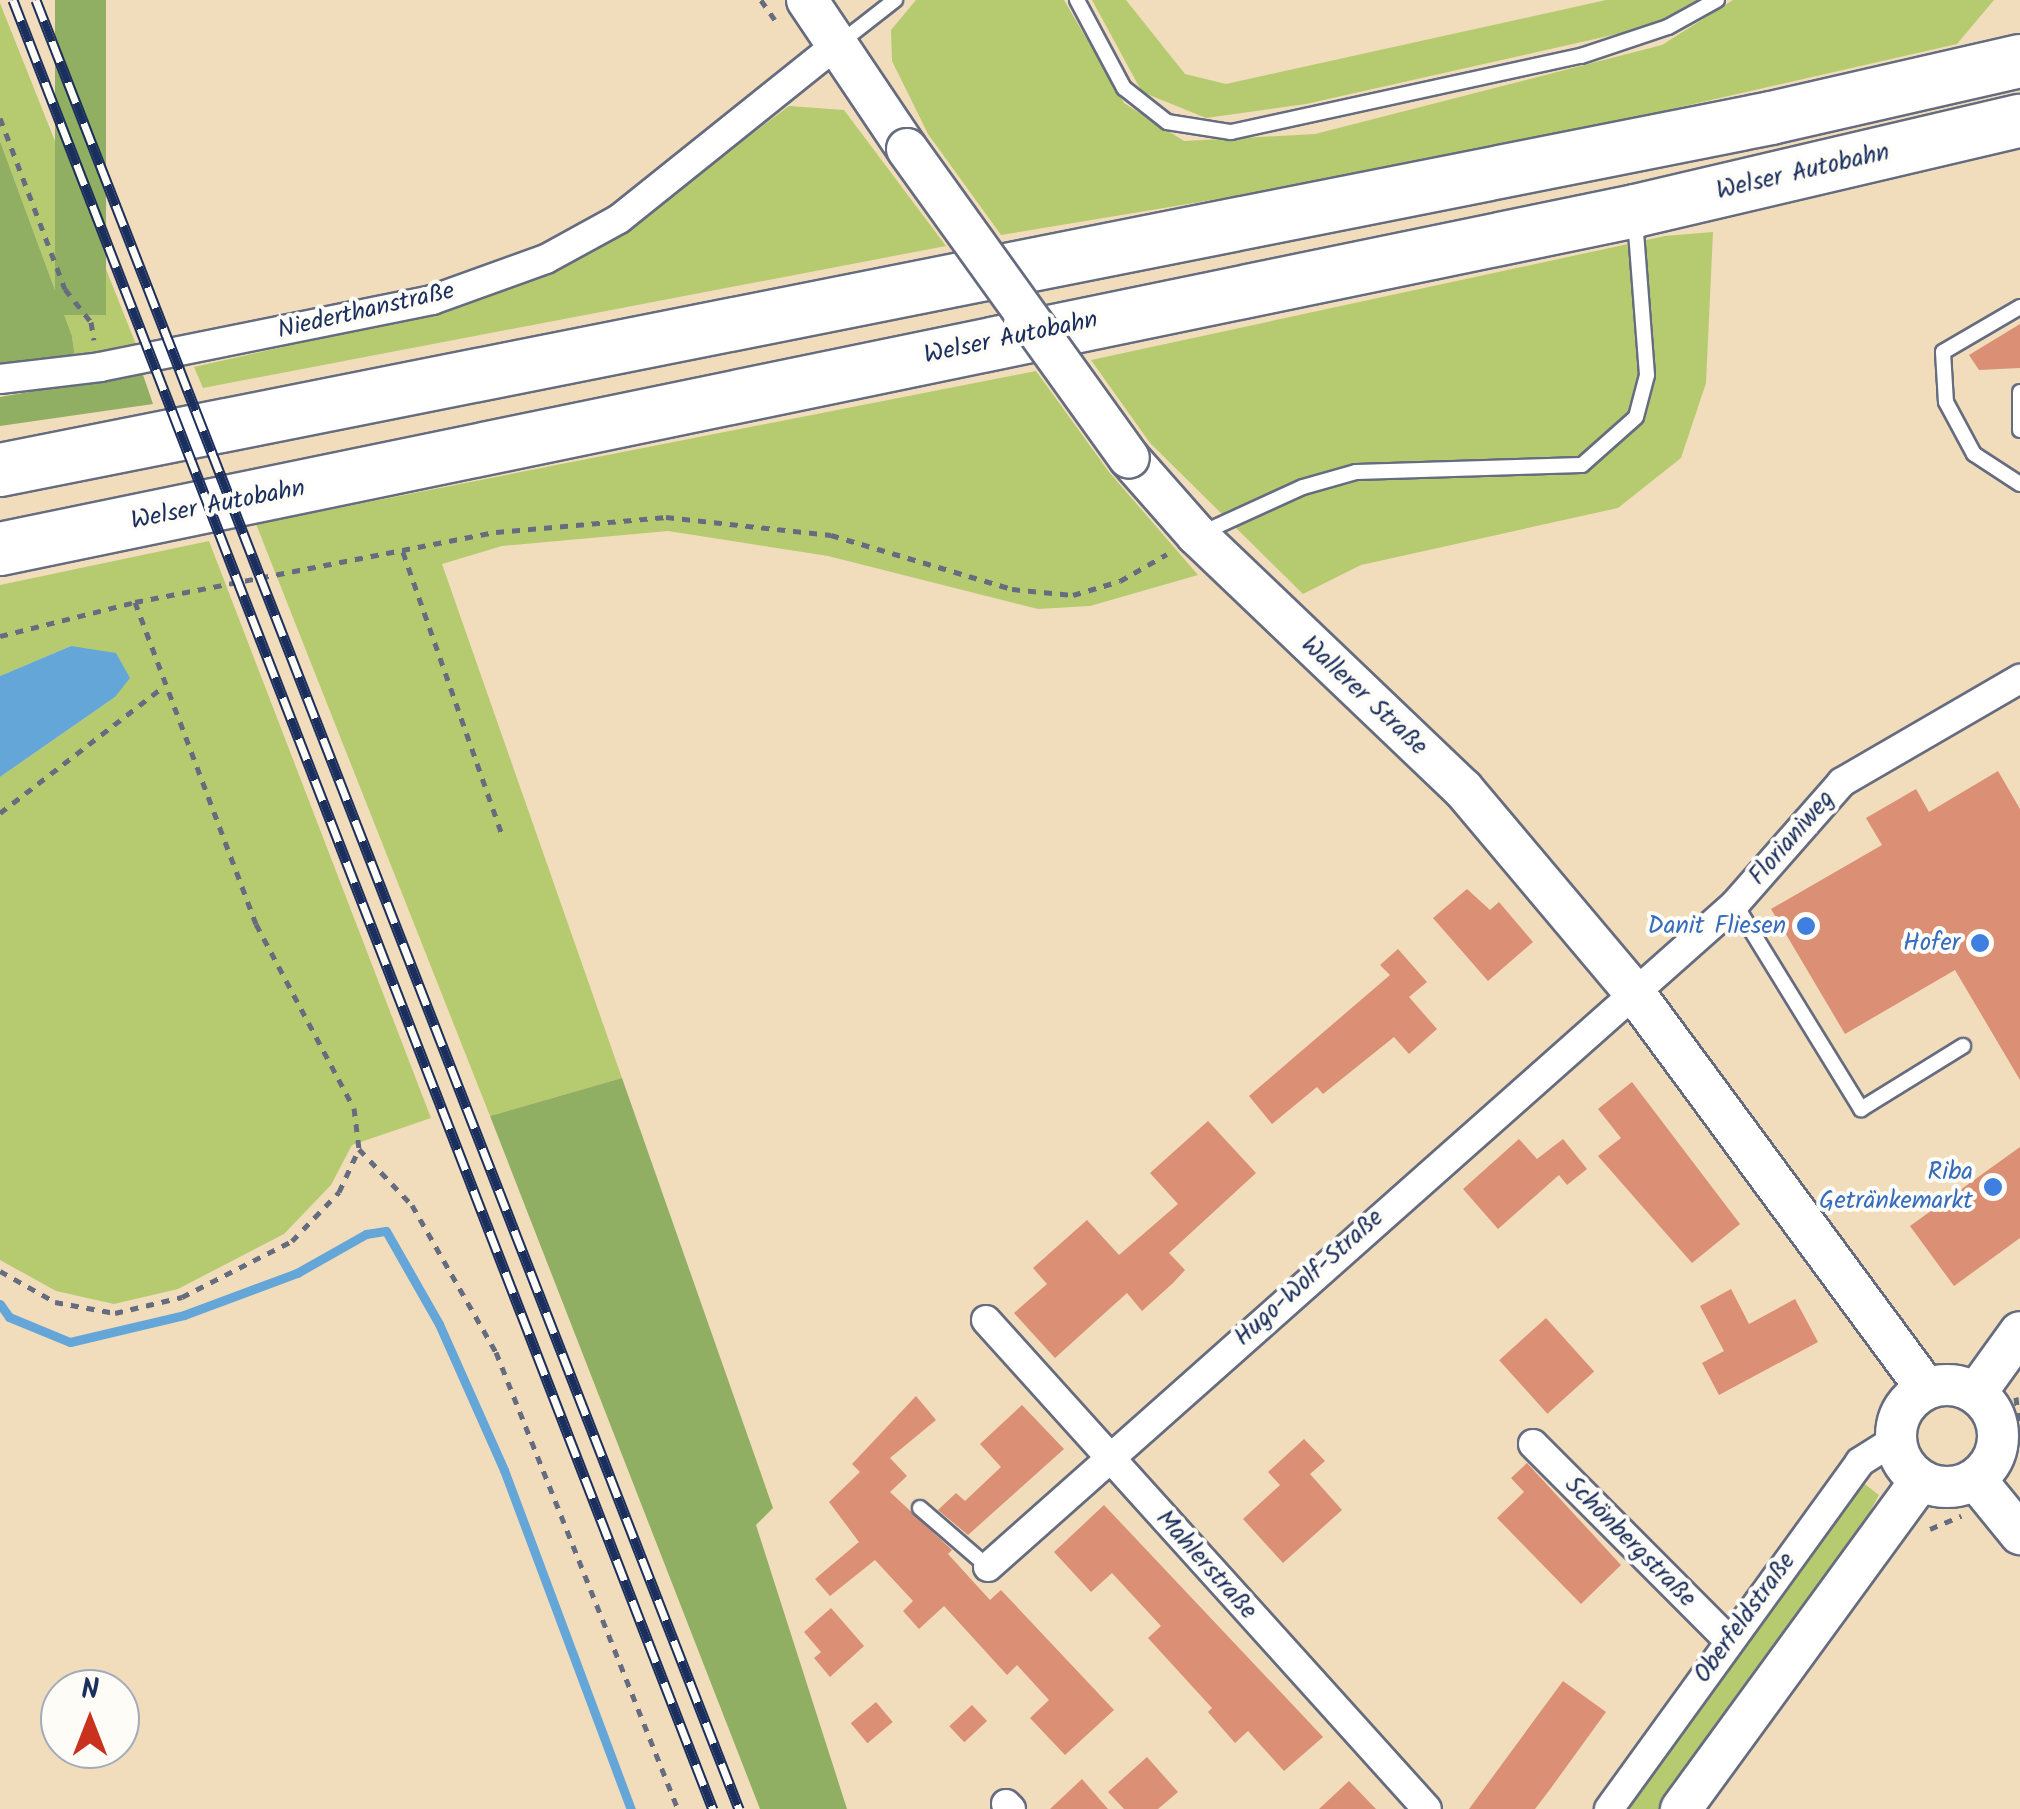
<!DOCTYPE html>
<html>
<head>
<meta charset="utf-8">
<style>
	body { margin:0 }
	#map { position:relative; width:2020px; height:1809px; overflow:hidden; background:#f1ddbc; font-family:Kalam,sans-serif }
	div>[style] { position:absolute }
	.green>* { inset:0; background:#b6cb70 }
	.forest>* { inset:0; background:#90af62; transform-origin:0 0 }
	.water>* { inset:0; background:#65a6d9 }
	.stream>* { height:9px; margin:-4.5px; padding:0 4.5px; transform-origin:4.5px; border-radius:4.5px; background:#65a6d9 }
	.building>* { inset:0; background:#db8f74; transform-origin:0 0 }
	.path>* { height:5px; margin-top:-2.5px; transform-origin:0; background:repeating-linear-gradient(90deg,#666c7f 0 8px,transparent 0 16px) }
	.roads { filter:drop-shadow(2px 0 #666c7f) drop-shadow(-2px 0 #666c7f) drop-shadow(0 2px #666c7f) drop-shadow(0 -2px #666c7f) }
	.lane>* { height:14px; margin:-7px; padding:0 7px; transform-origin:7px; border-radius:7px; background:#fff }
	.street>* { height:28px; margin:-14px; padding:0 14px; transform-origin:14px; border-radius:14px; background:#fff }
	.secondary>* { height:40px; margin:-20px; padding:0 20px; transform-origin:20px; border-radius:20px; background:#fff }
	.secondary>.ring { margin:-20px; padding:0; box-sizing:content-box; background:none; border:40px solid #fff; border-radius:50% }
	.highway>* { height:52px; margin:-26px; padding:0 26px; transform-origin:26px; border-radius:26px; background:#fff }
	.rail>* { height:11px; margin-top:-5.5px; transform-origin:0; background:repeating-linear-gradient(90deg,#fdfcf7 0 22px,#1b2f5e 0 44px); box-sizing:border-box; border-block:2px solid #1b2f5e }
	.bridges { filter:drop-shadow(2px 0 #666c7f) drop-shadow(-2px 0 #666c7f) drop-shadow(0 2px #666c7f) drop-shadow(0 -2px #666c7f) }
	.secondary-bridge>* { height:40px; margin:-20px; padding:0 20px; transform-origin:20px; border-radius:20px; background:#fff }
	.dots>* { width:28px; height:28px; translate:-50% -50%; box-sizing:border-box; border:5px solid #fdfcf7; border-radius:50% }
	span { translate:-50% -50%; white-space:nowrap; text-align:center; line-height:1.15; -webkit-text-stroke:8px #fdfcf7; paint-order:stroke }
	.street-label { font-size:25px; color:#1b2f5e }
	.shop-label { font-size:25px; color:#366cbe }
	.right { translate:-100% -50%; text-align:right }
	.north { position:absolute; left:40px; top:1669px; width:100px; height:100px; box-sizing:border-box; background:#fdfcf7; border:2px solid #a3aaba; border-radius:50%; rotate:0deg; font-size:28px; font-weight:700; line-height:40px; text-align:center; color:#1b2f5e }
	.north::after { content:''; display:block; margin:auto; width:35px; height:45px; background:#c8321e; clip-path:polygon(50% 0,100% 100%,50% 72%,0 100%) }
</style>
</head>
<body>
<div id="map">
	<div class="green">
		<i style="clip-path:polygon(916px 0,1064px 0,1124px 103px,1184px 141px,1315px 134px,1662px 45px,1733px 0,1994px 0,1957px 44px,1435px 163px,1001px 235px,928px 134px,892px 61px,891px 30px)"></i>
		<i style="clip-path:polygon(1092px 0,1126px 0,1185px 74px,1226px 84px,1606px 0,1697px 0,1648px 27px,1306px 104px,1206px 118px,1142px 92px)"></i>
		<i style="clip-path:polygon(0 3px,139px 352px,76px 365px,72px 336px,0 141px)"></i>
		<i style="clip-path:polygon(789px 106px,844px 110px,946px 246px,203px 388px,194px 367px,459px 307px,592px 253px)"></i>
		<i style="clip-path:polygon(1713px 232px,1706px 383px,1681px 458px,1618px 508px,1361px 565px,1303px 594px,1150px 443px,1091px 360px,1665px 236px)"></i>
		<i style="clip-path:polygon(1036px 371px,1109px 472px,1198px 575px,1090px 606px,1038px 609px,828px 556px,668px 531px,502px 546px,442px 564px,622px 1078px,490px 1116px,256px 524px)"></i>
		<i style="clip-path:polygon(209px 541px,431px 1118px,352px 1145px,331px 1185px,284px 1234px,178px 1289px,114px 1304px,56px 1291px,0 1260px,0 777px,115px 697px,71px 646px,0 676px,0 585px)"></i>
		<i style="clip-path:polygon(1862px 1482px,1879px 1495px,1842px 1563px,1663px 1809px,1613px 1809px)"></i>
	</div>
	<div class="forest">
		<i style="left:55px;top:0;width:51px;height:315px"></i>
		<i style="clip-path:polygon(0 141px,72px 336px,76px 365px,0 368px)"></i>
		<i style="clip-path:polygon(142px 372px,153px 404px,0 426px,0 397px)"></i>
		<i style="clip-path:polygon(622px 1078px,773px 1508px,756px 1525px,847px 1809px,760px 1809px,490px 1116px)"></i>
	</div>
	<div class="water">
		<i style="clip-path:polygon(71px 646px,116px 653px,130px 678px,115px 697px,0 777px,0 676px)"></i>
	</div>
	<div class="stream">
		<i style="left:0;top:1304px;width:16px;rotate:55deg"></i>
		<i style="left:9px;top:1317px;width:66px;rotate:22.3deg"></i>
		<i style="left:70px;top:1342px;width:117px;rotate:-13.3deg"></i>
		<i style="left:184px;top:1315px;width:121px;rotate:-20.4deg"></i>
		<i style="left:297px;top:1273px;width:79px;rotate:-29.5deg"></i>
		<i style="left:366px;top:1234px;width:20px;rotate:-9deg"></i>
		<i style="left:386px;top:1231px;width:107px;rotate:60.3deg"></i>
		<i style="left:439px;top:1324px;width:160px;rotate:66deg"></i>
		<i style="left:504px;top:1470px;width:362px;rotate:69.5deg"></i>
	</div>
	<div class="building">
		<i style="clip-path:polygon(2020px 324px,2020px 368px,1979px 370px,1969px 355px)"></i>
		<i style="clip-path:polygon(1998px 771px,2020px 809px,2020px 1080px,1955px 970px,1845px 1034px,1771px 909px,1882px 845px,1866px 818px,1916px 789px,1929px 812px)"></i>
		<i style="clip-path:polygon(1467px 889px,1490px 910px,1499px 902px,1533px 942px,1488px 981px,1433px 918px)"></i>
		<i style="clip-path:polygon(1398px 949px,1427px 982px,1409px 997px,1437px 1029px,1409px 1054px,1394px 1037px,1323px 1094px,1317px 1087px,1272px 1124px,1249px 1096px,1390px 975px,1380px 965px)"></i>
		<i style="clip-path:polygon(1632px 1082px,1740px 1224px,1692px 1263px,1598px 1156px,1621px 1138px,1598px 1109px)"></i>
		<i style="clip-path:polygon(1208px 1121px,1256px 1173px,1169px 1253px,1185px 1270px,1173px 1283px,1142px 1311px,1127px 1293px,1055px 1358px,1014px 1313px,1047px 1284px,1033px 1268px,1087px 1220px,1119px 1255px,1178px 1204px,1150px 1173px)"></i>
		<i style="clip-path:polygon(1519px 1139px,1537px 1159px,1563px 1139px,1587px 1169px,1567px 1185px,1559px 1175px,1498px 1229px,1463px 1189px)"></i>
		<i style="clip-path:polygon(2020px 1147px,2020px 1238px,1954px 1286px,1910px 1226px)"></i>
		<i style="clip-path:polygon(1731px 1289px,1749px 1324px,1795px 1299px,1818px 1342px,1719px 1395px,1702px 1363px,1724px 1351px,1700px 1306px)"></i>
		<i style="left:1546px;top:1318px;width:72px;height:63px;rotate:48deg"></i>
		<i style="clip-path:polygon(916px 1396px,936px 1420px,890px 1458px,907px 1476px,890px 1492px,952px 1550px,948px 1554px,990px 1600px,1001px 1590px,1114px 1710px,1065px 1755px,1030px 1718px,1049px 1700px,1017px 1665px,1007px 1675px,944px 1606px,919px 1629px,903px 1611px,913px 1601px,875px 1560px,830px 1596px,815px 1579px,859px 1542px,829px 1502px,860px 1472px,852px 1464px)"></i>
		<i style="clip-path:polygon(1022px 1405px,1064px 1449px,968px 1535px,938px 1510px,956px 1493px,965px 1501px,1001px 1467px,980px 1444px)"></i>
		<i style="clip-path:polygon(1304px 1439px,1325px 1461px,1310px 1474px,1342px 1510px,1283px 1563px,1243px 1519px,1280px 1485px,1268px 1472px)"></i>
		<i style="clip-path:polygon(1527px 1463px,1621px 1565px,1581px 1604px,1497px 1518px,1524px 1492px,1511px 1478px)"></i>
		<i style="clip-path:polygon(1104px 1505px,1323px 1737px,1284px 1771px,1248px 1731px,1235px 1743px,1208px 1712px,1212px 1708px,1148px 1638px,1161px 1626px,1112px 1573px,1091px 1592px,1054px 1552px)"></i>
		<i style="clip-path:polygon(831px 1608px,864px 1646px,830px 1677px,814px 1658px,821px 1652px,804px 1632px)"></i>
		<i style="clip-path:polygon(1563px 1681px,1606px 1712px,1551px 1788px,1535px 1809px,1469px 1809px)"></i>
		<i style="left:876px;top:1702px;width:26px;height:33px;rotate:50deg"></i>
		<i style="left:972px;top:1705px;width:22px;height:31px;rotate:47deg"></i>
		<i style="clip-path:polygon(1147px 1757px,1178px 1792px,1158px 1809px,1124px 1809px,1108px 1792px)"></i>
		<i style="clip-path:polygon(1082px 1779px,1108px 1809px,1050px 1809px)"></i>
		<i style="clip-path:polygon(1349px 1781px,1376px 1809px,1319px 1809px)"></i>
	</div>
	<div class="path">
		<i style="left:761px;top:0;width:24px;rotate:55deg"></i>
		<i style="left:0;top:118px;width:183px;rotate:69.2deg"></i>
		<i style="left:65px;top:289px;width:42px;rotate:51.8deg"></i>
		<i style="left:91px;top:322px;width:18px;rotate:81deg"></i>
		<i style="left:403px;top:552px;width:300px;rotate:70.7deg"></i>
		<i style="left:135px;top:602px;width:344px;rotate:69.4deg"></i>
		<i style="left:256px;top:924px;width:208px;rotate:62deg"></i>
		<i style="left:354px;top:1108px;width:41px;rotate:83deg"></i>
		<i style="left:359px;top:1149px;width:77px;rotate:46.6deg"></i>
		<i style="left:412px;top:1205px;width:169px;rotate:60.3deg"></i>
		<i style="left:496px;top:1352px;width:492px;rotate:68.3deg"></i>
		<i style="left:0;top:636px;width:139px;rotate:-14.1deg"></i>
		<i style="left:135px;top:602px;width:368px;rotate:-11deg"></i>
		<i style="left:496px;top:532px;width:171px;rotate:-5deg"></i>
		<i style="left:666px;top:517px;width:166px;rotate:6.2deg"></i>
		<i style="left:831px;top:535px;width:189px;rotate:16.6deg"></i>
		<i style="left:1012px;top:589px;width:61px;rotate:5.6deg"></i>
		<i style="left:1073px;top:595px;width:49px;rotate:-16.6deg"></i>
		<i style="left:1120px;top:581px;width:54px;rotate:-29.9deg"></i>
		<i style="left:0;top:813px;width:206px;rotate:-37.7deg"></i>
		<i style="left:0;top:1271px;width:63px;rotate:29.4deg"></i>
		<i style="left:55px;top:1302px;width:61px;rotate:10.4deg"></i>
		<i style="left:115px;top:1313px;width:69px;rotate:-13.4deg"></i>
		<i style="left:182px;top:1297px;width:123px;rotate:-27deg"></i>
		<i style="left:292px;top:1241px;width:68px;rotate:-46.2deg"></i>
		<i style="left:339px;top:1192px;width:47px;rotate:-65.1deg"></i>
		<i style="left:2016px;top:1397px;width:37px;rotate:84deg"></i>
		<i style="left:1930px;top:1529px;width:34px;rotate:-23deg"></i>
	</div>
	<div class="roads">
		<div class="lane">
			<i style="left:1077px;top:0;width:100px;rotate:61.9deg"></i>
			<i style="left:1124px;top:88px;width:55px;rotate:38.3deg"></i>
			<i style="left:1167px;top:122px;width:65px;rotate:8.9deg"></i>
			<i style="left:1231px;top:132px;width:358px;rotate:-12.3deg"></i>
			<i style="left:1581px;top:56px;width:92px;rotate:-18.4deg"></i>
			<i style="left:1668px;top:27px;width:56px;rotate:-28.9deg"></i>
			<i style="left:840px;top:43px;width:70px;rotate:-38deg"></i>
			<i style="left:2020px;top:307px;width:89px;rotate:149.7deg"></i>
			<i style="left:1943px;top:352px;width:50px;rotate:86.6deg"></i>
			<i style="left:1946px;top:402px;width:59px;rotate:61.7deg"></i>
			<i style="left:1974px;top:454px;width:55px;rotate:33.1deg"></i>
			<i style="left:2020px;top:392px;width:38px;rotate:90deg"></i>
			<i style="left:1202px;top:533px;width:111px;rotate:-24.5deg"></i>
			<i style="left:1303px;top:487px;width:55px;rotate:-15.8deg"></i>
			<i style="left:1356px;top:472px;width:226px;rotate:-1.8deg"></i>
			<i style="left:1582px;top:465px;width:72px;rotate:-41.6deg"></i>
			<i style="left:1636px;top:417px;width:43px;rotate:-75.3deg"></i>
			<i style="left:1647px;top:375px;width:156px;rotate:-94.4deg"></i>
			<i style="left:1735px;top:904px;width:241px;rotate:58.4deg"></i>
			<i style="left:1861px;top:1109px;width:120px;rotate:-31.7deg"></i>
			<i style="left:920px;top:1508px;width:90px;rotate:40.9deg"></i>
		</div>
		<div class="street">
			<i style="left:0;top:379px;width:101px;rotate:-6.8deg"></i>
			<i style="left:100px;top:367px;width:339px;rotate:-11.4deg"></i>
			<i style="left:432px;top:300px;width:121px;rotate:-19.8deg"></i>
			<i style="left:546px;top:259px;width:83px;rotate:-28.7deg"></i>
			<i style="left:619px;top:219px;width:282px;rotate:-38.7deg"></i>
			<i style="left:986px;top:1320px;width:658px;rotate:47.95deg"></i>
			<i style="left:1533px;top:1444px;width:275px;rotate:45.1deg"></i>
			<i style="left:988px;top:1567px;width:999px;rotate:-41.59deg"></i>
			<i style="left:1735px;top:904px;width:162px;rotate:-48.7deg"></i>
			<i style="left:1842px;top:782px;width:206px;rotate:-30.1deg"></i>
			<i style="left:1006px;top:1804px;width:7px;rotate:45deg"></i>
			<i style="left:1609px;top:1809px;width:428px;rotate:-54.1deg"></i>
			<i style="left:1860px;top:1462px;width:41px;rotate:-32.2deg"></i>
		</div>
		<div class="secondary">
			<i style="left:807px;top:0;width:179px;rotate:56.1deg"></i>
			<i style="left:1129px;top:458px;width:103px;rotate:48.6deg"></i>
			<i style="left:1197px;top:535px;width:368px;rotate:43.7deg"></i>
			<i style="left:1463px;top:789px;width:264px;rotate:49.9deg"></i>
			<i style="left:1633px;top:991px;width:494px;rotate:53.6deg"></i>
			<i class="ring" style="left:1896px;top:1385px;width:62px;height:62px"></i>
			<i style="left:1976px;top:1393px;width:75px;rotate:-54.2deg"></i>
			<i style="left:1976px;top:1480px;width:70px;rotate:50.8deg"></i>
			<i style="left:1681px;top:1809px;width:406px;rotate:-53.9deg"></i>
		</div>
		<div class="highway">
			<i style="left:0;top:470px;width:1806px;rotate:-11.24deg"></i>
			<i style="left:1771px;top:118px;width:255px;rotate:-12.9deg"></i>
			<i style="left:0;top:549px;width:1670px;rotate:-11.68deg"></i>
			<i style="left:1635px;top:211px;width:395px;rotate:-13.2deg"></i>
		</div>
	</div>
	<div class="rail">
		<i style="left:13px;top:0;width:1940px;rotate:68.85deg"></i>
		<i style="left:36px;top:0;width:1941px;rotate:68.76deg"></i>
	</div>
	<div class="bridges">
		<div class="secondary-bridge">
			<i style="left:907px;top:149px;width:380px;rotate:54.3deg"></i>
		</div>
	</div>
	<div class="dots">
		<i style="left:1806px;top:926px;background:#3f7fe0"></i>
		<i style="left:1980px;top:943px;background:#3f7fe0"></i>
		<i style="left:1993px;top:1187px;background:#3f7fe0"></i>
	</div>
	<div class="street-label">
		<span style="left:1803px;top:172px;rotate:-13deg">Welser Autobahn</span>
		<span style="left:366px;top:311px;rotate:-13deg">Niederthanstraße</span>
		<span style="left:1011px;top:338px;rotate:-12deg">Welser Autobahn</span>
		<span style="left:218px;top:505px;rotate:-11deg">Welser Autobahn</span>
		<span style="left:1364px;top:696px;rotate:43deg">Wallerer Straße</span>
		<span style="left:1792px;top:838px;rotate:-49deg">Florianiweg</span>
		<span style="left:1309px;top:1278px;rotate:-42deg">Hugo-Wolf-Straße</span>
		<span style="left:1630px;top:1542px;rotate:45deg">Schönbergstraße</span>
		<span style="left:1206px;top:1565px;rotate:48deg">Mahlerstraße</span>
		<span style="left:1745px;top:1618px;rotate:-54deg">Oberfeldstraße</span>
	</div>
	<div class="shop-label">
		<span class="right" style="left:1786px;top:926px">Danit Fliesen</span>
		<span class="right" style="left:1960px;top:943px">Hofer</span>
		<span class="right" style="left:1973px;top:1187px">Riba<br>Getränkemarkt</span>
	</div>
	<div class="north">N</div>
</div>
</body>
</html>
